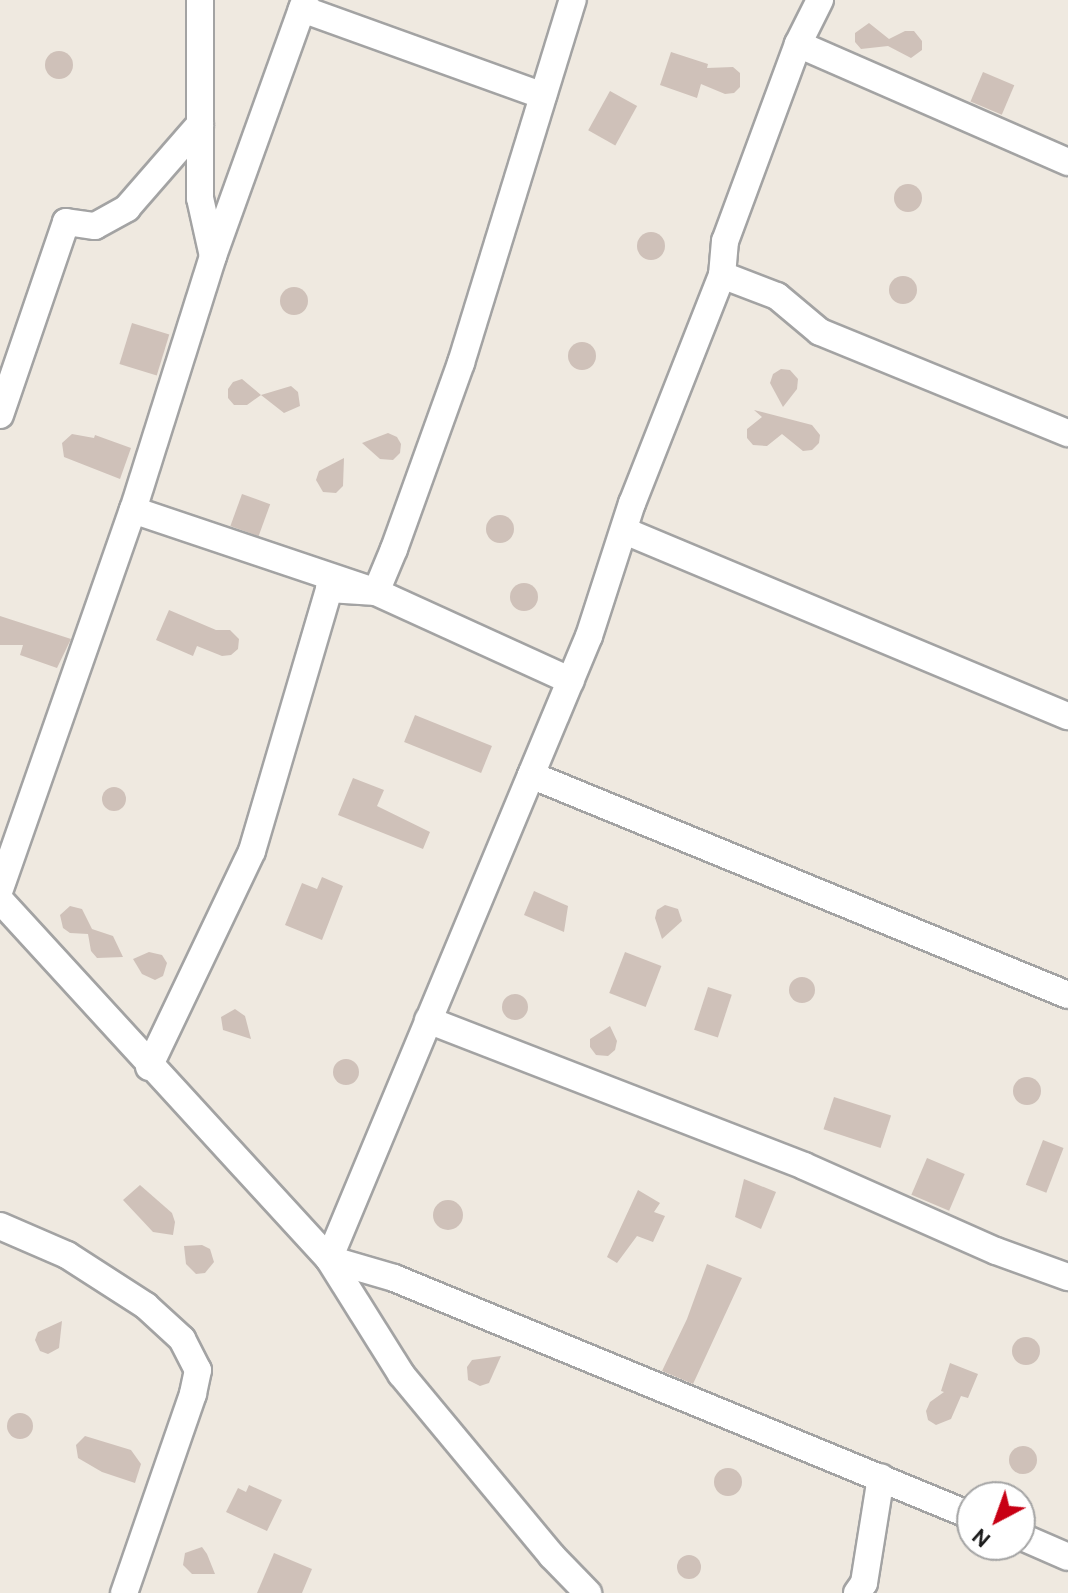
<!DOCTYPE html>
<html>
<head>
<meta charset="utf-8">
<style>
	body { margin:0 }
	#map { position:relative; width:1068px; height:1593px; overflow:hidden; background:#efe9e0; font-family:Cabin,sans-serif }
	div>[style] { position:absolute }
	.building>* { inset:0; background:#cfc1b9; transform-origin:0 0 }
	.round { border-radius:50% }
	.roads { filter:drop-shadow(2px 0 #a3a3a3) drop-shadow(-2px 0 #a3a3a3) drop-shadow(0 2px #a3a3a3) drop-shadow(0 -2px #a3a3a3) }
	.minor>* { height:26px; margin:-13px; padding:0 13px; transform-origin:13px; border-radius:13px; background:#fff }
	span { translate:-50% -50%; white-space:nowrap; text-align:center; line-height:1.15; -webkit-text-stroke:7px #fff; paint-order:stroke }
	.north { position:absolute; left:956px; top:1481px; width:80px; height:80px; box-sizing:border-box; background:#fff; border:2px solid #a4a4a4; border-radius:50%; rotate:221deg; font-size:22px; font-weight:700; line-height:32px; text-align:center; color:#1c1c1c }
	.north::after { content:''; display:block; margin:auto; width:28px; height:36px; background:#c80014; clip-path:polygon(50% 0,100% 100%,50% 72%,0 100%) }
</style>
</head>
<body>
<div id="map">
	<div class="building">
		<i style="clip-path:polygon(869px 23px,889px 39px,905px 31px,914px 31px,922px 41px,922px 50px,911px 58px,888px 46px,861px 49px,855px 42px,855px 33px)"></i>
		<i class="round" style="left:45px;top:51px;width:28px;height:28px"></i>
		<i style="clip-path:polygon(671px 52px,708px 64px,707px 68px,733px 67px,740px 73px,740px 87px,734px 93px,725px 94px,701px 84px,697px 98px,660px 85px)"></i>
		<i style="left:983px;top:72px;width:34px;height:32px;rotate:23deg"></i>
		<i style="left:610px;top:91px;width:31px;height:45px;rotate:29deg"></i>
		<i class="round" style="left:894px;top:184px;width:28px;height:28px"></i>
		<i class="round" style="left:637px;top:232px;width:28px;height:28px"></i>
		<i class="round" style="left:889px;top:276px;width:28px;height:28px"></i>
		<i class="round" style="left:280px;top:287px;width:28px;height:28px"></i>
		<i style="left:132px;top:323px;width:39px;height:43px;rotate:17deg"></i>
		<i class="round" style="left:568px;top:342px;width:28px;height:28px"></i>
		<i style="clip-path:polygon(781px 369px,790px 370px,798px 379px,797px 389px,783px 407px,770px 383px,773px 374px)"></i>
		<i style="clip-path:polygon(242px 379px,261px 395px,291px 386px,298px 392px,300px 406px,284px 413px,261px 395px,247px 405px,234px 405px,228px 398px,228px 389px,233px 382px)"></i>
		<i style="clip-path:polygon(754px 410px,812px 425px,820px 435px,819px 443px,812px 450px,803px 451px,782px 434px,767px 446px,753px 445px,747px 438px,747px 429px,762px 417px)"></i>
		<i style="clip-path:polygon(388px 433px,397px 437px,401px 444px,400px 453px,393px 460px,380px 459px,362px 443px)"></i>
		<i style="clip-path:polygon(72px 434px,94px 438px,95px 435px,131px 448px,120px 479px,64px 457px,62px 443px)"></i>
		<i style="clip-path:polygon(344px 458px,343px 486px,336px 493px,323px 492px,316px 480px,319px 471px)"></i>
		<i style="left:242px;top:494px;width:30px;height:34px;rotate:20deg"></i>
		<i class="round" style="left:486px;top:515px;width:28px;height:28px"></i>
		<i class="round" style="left:510px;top:583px;width:28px;height:28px"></i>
		<i style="clip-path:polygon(169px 610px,216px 630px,230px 630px,239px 639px,238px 649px,231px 655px,222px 656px,197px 646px,193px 656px,156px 640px)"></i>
		<i style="clip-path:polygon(0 616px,71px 639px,57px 668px,20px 655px,23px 645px,0 645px)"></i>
		<i style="left:415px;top:715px;width:83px;height:29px;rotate:22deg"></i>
		<i style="clip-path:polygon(353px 778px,384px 790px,377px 806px,430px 832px,423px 849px,338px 815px)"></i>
		<i class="round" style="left:102px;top:787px;width:24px;height:24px"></i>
		<i style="clip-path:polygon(322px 877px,343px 886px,322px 940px,285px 925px,302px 883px,317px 889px)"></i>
		<i style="clip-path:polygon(534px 891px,568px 906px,564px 932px,524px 915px)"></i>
		<i style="clip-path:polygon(665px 905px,678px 909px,682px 921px,662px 939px,655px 918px,657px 910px)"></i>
		<i style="clip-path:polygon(70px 906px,82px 909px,92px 929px,113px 936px,123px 957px,97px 958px,91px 951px,88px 934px,70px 933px,63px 928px,60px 915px)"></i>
		<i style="clip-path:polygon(149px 952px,162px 955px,167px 963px,163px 976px,155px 980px,142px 974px,133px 959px)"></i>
		<i style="left:625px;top:952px;width:39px;height:44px;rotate:21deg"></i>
		<i class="round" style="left:789px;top:977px;width:26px;height:26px"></i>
		<i style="left:708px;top:987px;width:25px;height:45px;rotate:18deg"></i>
		<i class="round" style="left:502px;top:994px;width:26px;height:26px"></i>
		<i style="clip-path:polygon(235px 1009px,245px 1016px,251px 1039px,223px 1030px,221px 1017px)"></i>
		<i style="clip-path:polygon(610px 1026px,617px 1041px,615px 1050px,608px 1056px,596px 1055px,590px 1047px,590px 1039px)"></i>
		<i class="round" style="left:333px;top:1059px;width:26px;height:26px"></i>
		<i class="round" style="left:1013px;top:1077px;width:28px;height:28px"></i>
		<i style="left:834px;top:1097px;width:60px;height:34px;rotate:18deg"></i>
		<i style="left:1043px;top:1140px;width:22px;height:48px;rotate:21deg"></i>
		<i style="left:927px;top:1158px;width:41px;height:40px;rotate:23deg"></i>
		<i style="clip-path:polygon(744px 1179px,776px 1192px,761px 1229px,735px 1217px)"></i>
		<i style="clip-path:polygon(140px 1185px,172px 1213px,175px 1222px,173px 1235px,153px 1232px,123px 1200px)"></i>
		<i style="clip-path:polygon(638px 1190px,660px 1203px,654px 1212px,665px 1216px,653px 1242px,637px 1236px,617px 1263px,607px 1257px)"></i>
		<i class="round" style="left:433px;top:1200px;width:30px;height:30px"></i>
		<i style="clip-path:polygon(202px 1245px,210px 1249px,214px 1262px,205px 1273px,196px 1274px,186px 1264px,184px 1246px)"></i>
		<i style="clip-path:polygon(707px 1264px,742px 1278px,693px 1384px,662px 1371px,687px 1319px)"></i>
		<i style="clip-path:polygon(62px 1321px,59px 1348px,48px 1354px,40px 1351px,35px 1340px,38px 1332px)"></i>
		<i class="round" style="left:1012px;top:1337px;width:28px;height:28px"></i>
		<i style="clip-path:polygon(501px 1356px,489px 1383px,480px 1386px,468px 1380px,467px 1367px,472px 1360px)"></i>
		<i style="clip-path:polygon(950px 1363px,978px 1374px,968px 1398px,961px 1396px,951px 1419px,936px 1425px,928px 1420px,926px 1411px,930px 1402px,944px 1392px,941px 1391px)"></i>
		<i class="round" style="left:7px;top:1413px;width:26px;height:26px"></i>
		<i style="clip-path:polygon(85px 1436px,131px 1450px,141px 1464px,135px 1483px,102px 1472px,78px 1458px,76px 1445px)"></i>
		<i class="round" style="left:1009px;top:1446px;width:28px;height:28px"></i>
		<i class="round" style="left:714px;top:1468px;width:28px;height:28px"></i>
		<i style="clip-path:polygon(249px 1485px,282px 1500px,267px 1531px,226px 1512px,238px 1488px,246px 1492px)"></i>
		<i style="clip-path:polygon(202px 1547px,207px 1554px,215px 1574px,192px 1574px,183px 1565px,185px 1553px)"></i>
		<i style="clip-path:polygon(274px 1553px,312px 1569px,302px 1593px,257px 1593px)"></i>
		<i class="round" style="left:677px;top:1555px;width:24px;height:24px"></i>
	</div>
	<div class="roads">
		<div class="minor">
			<i style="left:200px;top:0;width:198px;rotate:90deg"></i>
			<i style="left:200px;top:198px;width:59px;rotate:77.4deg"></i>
			<i style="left:820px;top:0;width:49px;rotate:116.6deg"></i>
			<i style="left:798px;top:44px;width:210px;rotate:110.3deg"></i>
			<i style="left:725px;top:241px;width:34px;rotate:95deg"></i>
			<i style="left:722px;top:275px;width:245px;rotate:111.5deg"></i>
			<i style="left:632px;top:503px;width:140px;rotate:107.9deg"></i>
			<i style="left:589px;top:636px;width:675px;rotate:112.65deg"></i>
			<i style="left:329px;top:1259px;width:68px;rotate:16.3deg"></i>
			<i style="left:394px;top:1278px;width:625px;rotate:22.38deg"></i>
			<i style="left:302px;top:9px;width:256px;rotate:19.8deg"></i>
			<i style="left:798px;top:44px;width:295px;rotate:23.6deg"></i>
			<i style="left:722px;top:275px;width:59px;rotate:20.9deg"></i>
			<i style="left:777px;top:296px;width:56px;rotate:39.9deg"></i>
			<i style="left:820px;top:332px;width:268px;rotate:22.2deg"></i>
			<i style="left:0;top:415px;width:204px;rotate:-71.1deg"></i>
			<i style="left:66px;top:222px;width:29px;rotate:8deg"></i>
			<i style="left:95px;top:226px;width:37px;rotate:-29deg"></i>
			<i style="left:127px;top:208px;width:111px;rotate:-49deg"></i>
			<i style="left:133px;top:510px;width:256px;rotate:18.6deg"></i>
			<i style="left:376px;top:592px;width:214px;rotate:24.5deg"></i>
			<i style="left:625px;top:531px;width:480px;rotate:22.7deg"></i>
			<i style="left:531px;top:775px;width:580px;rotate:22.28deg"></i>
			<i style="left:0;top:889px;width:402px;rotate:-70.7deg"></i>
			<i style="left:133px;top:510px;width:266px;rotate:-72.5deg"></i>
			<i style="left:213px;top:256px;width:272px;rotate:-70.2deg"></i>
			<i style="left:0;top:900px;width:487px;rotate:47.5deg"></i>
			<i style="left:329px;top:1259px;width:136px;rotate:57.9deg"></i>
			<i style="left:401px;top:1374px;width:236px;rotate:50.3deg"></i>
			<i style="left:552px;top:1556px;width:52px;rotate:45.8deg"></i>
			<i style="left:428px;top:1020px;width:403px;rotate:21.2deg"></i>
			<i style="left:804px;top:1166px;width:210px;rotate:23.9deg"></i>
			<i style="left:996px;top:1251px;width:77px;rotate:19.9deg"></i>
			<i style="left:149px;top:1067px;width:239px;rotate:-64.5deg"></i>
			<i style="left:252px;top:851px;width:273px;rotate:-73.6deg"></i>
			<i style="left:329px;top:589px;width:47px;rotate:3.7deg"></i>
			<i style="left:376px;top:592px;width:47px;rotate:-67.3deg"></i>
			<i style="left:394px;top:549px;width:198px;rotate:-70.2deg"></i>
			<i style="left:461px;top:363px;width:380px;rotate:-72.9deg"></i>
			<i style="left:0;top:1226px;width:73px;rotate:23.4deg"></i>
			<i style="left:67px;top:1255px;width:94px;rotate:32.8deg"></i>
			<i style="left:146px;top:1306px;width:49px;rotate:42.5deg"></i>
			<i style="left:182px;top:1339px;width:35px;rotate:63deg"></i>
			<i style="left:198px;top:1370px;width:25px;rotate:102deg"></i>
			<i style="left:193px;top:1394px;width:211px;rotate:109.1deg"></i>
			<i style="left:1020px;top:1536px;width:52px;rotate:23.6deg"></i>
			<i style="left:857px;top:1593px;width:12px;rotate:-55deg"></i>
			<i style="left:864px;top:1583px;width:107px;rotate:-80.9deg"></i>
		</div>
	</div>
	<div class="north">N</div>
</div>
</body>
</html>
